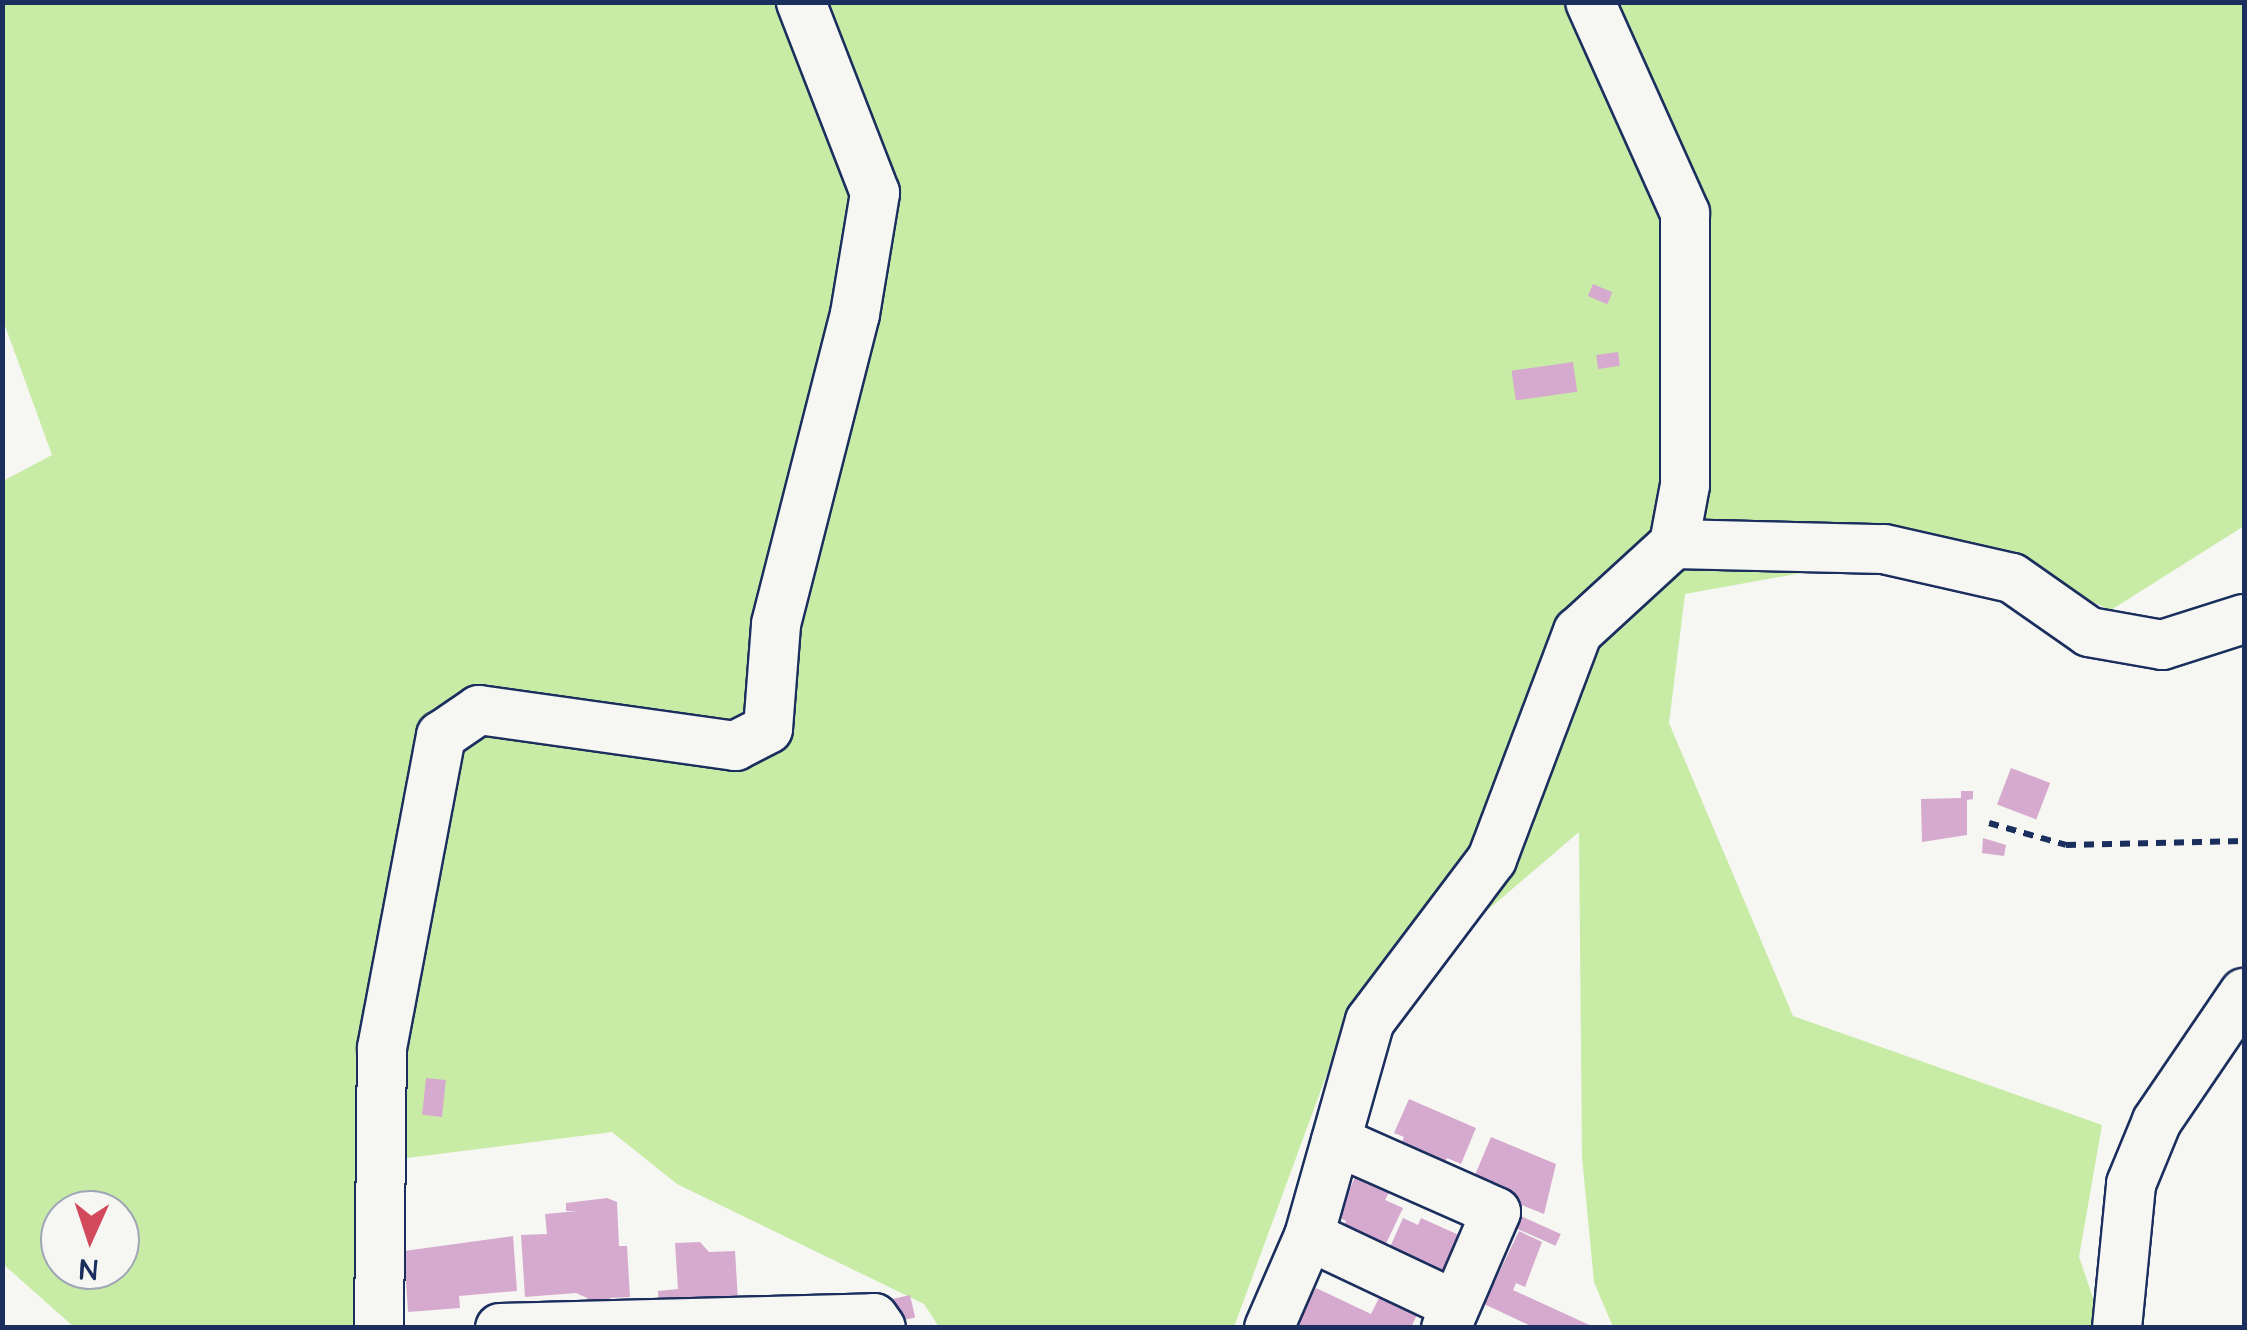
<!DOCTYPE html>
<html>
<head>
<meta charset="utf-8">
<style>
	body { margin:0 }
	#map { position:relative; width:2247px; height:1330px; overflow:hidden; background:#f6f6f2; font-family:"Architects Daughter",sans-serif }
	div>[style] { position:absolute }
	.green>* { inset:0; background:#c8eca5 }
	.building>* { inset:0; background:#d6aace; transform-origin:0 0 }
	.path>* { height:6px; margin-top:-3px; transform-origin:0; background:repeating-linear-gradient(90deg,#1b2f5e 0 10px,transparent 0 18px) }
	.roads { filter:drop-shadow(2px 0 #1b2f5e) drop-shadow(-2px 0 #1b2f5e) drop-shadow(0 2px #1b2f5e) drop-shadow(0 -2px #1b2f5e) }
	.minor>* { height:48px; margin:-24px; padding:0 24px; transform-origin:24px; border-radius:24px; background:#f6f6f2 }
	span { translate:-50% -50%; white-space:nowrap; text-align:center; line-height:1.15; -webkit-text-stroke:8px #f6f6f2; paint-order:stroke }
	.frame { position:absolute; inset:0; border:5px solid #1b2f5e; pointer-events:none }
	.north { position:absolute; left:40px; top:1190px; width:100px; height:100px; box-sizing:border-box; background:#f6f6f2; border:2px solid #9ea6b7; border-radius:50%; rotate:183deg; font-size:28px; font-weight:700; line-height:40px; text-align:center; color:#1b2f5e }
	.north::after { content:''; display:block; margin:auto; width:35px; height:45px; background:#d1495b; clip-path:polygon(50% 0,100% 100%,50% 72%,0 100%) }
</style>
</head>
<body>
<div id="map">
	<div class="green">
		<i style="clip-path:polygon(evenodd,3px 3px,2244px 3px,2244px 526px,2111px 610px,1961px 544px,1685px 594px,1669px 723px,1793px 1016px,2102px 1125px,2079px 1257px,2103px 1327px,1613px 1327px,1594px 1282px,1582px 1157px,1579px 832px,1341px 1035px,1234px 1327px,939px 1327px,924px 1304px,677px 1184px,612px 1132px,359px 1164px,357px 1327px,74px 1327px,3px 1264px,3px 481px,52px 455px,3px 320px,3px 3px,60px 1210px,120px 1210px,120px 1270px,60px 1270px,60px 1210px)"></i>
	</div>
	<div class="building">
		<i style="left:1593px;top:284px;width:21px;height:13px;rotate:23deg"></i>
		<i style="left:1618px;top:352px;width:14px;height:22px;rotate:82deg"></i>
		<i style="left:1573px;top:362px;width:30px;height:62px;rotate:82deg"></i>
		<i style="left:2011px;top:768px;width:42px;height:39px;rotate:21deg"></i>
		<i style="clip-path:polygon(1961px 791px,1973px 791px,1973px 799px,1967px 800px,1967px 835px,1922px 842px,1921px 799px,1961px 798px)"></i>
		<i style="clip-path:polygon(1983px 838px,2006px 845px,2004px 856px,1982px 853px)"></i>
		<i style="left:426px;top:1078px;width:20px;height:37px;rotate:6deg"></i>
		<i style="clip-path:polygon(1409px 1099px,1476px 1128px,1461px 1164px,1447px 1158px,1442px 1171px,1398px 1152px,1404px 1137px,1394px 1133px)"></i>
		<i style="clip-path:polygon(1491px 1137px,1556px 1164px,1544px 1214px,1482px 1189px,1485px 1179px,1475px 1175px)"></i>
		<i style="clip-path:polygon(1358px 1171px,1392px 1187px,1385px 1200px,1403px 1208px,1381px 1254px,1340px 1235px,1346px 1221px,1337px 1216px)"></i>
		<i style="clip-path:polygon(607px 1198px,617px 1202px,619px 1246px,627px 1246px,630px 1297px,610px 1298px,610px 1311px,588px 1312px,587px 1298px,576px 1293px,525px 1297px,521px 1235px,547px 1234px,545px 1214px,578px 1211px,566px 1211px,566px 1203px)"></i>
		<i style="left:1516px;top:1214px;width:49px;height:13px;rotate:24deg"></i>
		<i style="clip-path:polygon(1403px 1218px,1418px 1225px,1421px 1218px,1470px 1240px,1449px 1286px,1385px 1258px)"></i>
		<i style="clip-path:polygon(1519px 1231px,1542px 1242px,1525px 1287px,1516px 1283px,1513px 1290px,1596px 1328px,1535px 1328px,1484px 1304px)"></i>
		<i style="clip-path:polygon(513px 1236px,517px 1291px,459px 1296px,460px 1308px,408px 1312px,404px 1251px)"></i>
		<i style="clip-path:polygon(700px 1242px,709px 1252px,735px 1251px,738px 1301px,659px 1308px,658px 1291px,678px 1289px,675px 1243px)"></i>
		<i style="clip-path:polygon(1316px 1288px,1371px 1314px,1379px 1298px,1419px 1310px,1411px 1328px,1292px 1328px)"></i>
		<i style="left:910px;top:1295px;width:23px;height:17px;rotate:77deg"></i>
	</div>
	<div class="path">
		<i style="left:1989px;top:823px;width:80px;rotate:15.9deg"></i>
		<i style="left:2066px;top:845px;width:178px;rotate:-1.3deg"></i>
	</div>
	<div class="roads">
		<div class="minor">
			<i style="left:1674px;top:544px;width:210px;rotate:1.4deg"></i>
			<i style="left:1884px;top:549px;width:131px;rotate:12.8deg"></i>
			<i style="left:2012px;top:578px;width:94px;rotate:35deg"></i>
			<i style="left:2089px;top:632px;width:74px;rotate:10.1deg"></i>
			<i style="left:2162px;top:645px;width:86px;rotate:-17.6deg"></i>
			<i style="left:1336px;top:1141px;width:175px;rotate:23.9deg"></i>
			<i style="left:1496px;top:1212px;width:126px;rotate:113.3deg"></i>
			<i style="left:1309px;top:1236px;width:161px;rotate:25.3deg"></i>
			<i style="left:379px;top:1328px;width:280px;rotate:-89.4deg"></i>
			<i style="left:382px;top:1048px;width:318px;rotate:-79.3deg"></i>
			<i style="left:441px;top:736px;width:46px;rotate:-34.4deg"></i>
			<i style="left:479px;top:710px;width:259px;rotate:8deg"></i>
			<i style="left:735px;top:746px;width:37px;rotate:-27deg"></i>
			<i style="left:768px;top:729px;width:105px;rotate:-85.6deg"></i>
			<i style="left:776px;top:624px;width:320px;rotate:-75.7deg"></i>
			<i style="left:855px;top:314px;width:123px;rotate:-80.6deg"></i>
			<i style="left:875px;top:193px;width:205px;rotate:-111.2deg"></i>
			<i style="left:500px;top:1328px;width:374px;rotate:-1.5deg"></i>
			<i style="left:874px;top:1318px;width:12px;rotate:55deg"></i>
			<i style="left:1269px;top:1328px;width:100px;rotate:-66.5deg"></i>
			<i style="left:1309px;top:1236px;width:223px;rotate:-74.2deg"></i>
			<i style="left:1370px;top:1021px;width:203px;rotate:-53deg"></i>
			<i style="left:1492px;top:859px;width:243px;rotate:-69.3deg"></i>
			<i style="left:1578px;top:632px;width:130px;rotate:-42.5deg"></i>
			<i style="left:1674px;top:544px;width:60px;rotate:-79.4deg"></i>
			<i style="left:1685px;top:485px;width:272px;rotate:-90deg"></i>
			<i style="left:1685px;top:213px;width:231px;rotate:-114.2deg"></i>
			<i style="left:2117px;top:1328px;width:145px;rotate:-84.4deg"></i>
			<i style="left:2131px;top:1184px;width:68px;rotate:-67.6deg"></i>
			<i style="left:2157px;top:1121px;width:155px;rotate:-55.8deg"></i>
		</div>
	</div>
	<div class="frame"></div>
	<div class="north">N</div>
</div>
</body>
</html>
